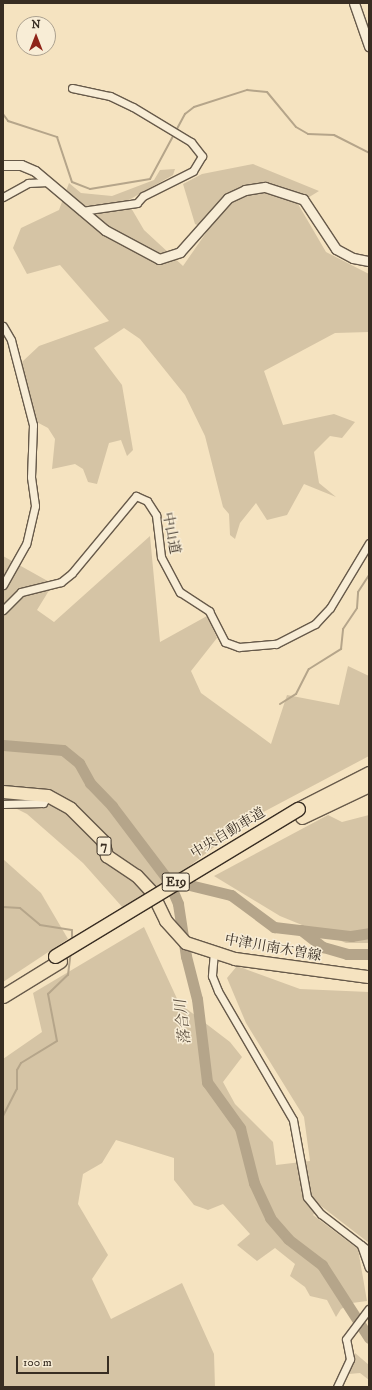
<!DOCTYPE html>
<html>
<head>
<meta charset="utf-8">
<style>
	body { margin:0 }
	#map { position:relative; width:372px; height:1390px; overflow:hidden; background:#f5e3c0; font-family:"IM FELL DW Pica","Noto Serif JP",serif }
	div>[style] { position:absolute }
	.green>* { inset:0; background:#d5c4a5 }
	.stream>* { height:2px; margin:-1px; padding:0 1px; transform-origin:1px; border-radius:1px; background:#b5a58a }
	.river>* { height:11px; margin:-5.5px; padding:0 5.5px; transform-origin:5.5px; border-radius:5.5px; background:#b5a58a }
	.roads { filter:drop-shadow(1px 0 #675a4a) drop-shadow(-1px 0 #675a4a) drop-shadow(0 1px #675a4a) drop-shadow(0 -1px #675a4a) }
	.minor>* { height:7px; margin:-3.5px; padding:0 3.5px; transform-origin:3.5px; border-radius:3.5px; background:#f8edd6 }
	.tertiary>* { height:9px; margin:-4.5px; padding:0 4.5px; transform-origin:4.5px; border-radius:4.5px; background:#f8edd6 }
	.primary>* { height:12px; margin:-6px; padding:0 6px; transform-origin:6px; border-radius:6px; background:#f5e3c0 }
	.motorway>* { height:13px; margin:-6.5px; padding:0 6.5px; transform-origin:6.5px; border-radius:6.5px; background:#f5e3c0 }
	.bridges { filter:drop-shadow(1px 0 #382d22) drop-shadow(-1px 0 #382d22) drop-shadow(0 1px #382d22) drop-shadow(0 -1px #382d22) }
	.motorway-bridge>* { height:13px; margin:-6.5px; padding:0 6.5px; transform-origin:6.5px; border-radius:6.5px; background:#f5e3c0 }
	span { translate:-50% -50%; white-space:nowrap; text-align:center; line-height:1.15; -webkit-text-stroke:3px #f8edd6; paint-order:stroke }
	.shield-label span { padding:1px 3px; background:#f8edd6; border:1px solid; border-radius:3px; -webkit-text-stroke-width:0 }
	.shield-label { font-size:13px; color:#382d22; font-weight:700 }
	.street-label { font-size:14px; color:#382d22 }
	.water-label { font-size:15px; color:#5e5141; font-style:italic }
	.frame { position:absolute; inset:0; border:4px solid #382d22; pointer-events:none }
	.north { position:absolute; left:16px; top:16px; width:40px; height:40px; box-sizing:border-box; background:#f8edd6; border:1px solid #aba08e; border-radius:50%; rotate:0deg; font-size:11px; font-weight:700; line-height:16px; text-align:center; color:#382d22 }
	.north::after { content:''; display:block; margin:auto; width:14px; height:18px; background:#8f2418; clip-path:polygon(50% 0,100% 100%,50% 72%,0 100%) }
	.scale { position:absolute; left:16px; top:1356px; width:93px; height:18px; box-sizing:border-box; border:2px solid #382d22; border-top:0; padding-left:5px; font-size:12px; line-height:14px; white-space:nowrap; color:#382d22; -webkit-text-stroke:3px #f8edd6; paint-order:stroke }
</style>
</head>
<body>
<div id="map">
	<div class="green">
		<i style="clip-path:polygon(253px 164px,319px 191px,298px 204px,326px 252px,369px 274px,369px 332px,335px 333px,264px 371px,283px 425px,334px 414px,355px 422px,342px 438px,330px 436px,314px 452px,319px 483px,336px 497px,304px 484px,287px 515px,267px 520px,256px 503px,240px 523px,235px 539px,230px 535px,229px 514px,223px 507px,205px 436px,185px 395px,140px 339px,124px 328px,94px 348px,122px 385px,133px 450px,127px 456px,121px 440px,109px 443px,97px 484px,88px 482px,83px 469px,75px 464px,52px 469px,55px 439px,48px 428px,31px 419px,22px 362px,39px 346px,109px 321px,60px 265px,27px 274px,13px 248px,21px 228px,59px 210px,69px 183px,81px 193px,112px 196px,154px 180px,160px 170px,175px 169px,173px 175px,127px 201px,144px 230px,183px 266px,208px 230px,195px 224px,183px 184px,202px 174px)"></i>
		<i style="clip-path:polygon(150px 536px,160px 642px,207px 616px,217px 638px,191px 671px,201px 693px,271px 744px,287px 695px,339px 705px,348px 666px,369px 676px,369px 756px,252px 818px,144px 901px,124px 909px,83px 863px,27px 814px,3px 802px,3px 556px,53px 584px,37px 610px,54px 622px)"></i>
		<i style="clip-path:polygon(328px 815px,342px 822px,369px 815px,369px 943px,346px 943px,280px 916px,214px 876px)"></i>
		<i style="clip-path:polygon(3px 859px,41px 893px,68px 939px,3px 982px)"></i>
		<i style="clip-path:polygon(144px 927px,179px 1003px,230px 1042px,242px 1057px,223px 1082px,235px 1104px,273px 1142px,276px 1165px,310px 1161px,304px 1117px,246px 1023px,227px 978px,237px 966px,300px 989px,369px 992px,369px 1243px,321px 1206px,313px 1215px,358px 1249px,367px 1301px,352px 1303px,341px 1309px,336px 1317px,327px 1300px,310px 1296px,305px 1287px,290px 1276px,295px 1264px,275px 1248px,257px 1261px,237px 1245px,250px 1234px,223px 1204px,208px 1210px,194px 1205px,174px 1180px,174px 1158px,116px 1140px,102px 1163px,83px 1174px,78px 1204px,108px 1255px,92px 1279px,111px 1319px,182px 1283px,214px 1354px,215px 1387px,3px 1387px,3px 1059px,42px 1032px,33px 993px)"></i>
		<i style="clip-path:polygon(355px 1353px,369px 1365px,369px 1380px,360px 1373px,349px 1374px)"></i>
	</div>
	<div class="stream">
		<i style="left:3px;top:114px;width:9px;rotate:54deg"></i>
		<i style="left:8px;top:121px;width:52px;rotate:18.1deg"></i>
		<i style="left:57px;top:137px;width:47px;rotate:71.6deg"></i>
		<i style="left:72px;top:182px;width:19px;rotate:21deg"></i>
		<i style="left:90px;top:189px;width:61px;rotate:-9.5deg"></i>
		<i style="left:150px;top:179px;width:74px;rotate:-61.7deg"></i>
		<i style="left:185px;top:114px;width:11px;rotate:-38deg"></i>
		<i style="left:194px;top:107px;width:56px;rotate:-17.8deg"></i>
		<i style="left:247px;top:90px;width:20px;rotate:6deg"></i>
		<i style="left:267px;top:92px;width:45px;rotate:50.4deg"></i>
		<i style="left:296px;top:127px;width:14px;rotate:30deg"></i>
		<i style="left:308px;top:134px;width:26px;rotate:2deg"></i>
		<i style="left:334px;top:135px;width:39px;rotate:27deg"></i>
		<i style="left:280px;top:704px;width:19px;rotate:-32deg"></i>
		<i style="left:296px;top:694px;width:28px;rotate:-63deg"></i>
		<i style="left:309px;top:669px;width:38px;rotate:-32deg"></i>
		<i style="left:341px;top:649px;width:20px;rotate:-84deg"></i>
		<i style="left:343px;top:629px;width:25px;rotate:-56deg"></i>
		<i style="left:357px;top:608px;width:16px;rotate:-86deg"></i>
		<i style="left:358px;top:592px;width:20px;rotate:-57deg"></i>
		<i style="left:3px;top:907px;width:17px;rotate:3deg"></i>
		<i style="left:20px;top:908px;width:26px;rotate:40deg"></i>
		<i style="left:40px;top:925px;width:32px;rotate:9deg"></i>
		<i style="left:72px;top:930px;width:10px;rotate:90deg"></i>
		<i style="left:3px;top:1116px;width:30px;rotate:-63deg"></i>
		<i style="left:17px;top:1089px;width:19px;rotate:-90deg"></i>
		<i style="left:17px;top:1070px;width:8px;rotate:-60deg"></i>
		<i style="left:21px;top:1063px;width:42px;rotate:-31.4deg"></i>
		<i style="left:57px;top:1041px;width:48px;rotate:-100.8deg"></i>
		<i style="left:48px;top:994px;width:28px;rotate:-44deg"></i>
		<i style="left:68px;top:975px;width:23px;rotate:-83deg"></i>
	</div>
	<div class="river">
		<i style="left:3px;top:745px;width:60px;rotate:4.8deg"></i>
		<i style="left:63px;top:750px;width:21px;rotate:39deg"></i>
		<i style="left:79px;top:763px;width:23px;rotate:61deg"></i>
		<i style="left:90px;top:783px;width:32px;rotate:46deg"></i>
		<i style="left:112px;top:806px;width:93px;rotate:52.9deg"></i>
		<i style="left:168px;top:880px;width:26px;rotate:67deg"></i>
		<i style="left:178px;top:904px;width:53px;rotate:81.3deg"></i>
		<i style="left:186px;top:956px;width:44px;rotate:75.7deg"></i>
		<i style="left:197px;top:999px;width:84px;rotate:83.1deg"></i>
		<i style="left:207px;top:1082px;width:57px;rotate:54.3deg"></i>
		<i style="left:240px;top:1128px;width:57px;rotate:75.7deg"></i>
		<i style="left:254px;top:1183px;width:38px;rotate:65deg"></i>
		<i style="left:270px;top:1218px;width:28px;rotate:49deg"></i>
		<i style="left:288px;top:1239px;width:43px;rotate:37.4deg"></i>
		<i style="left:322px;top:1265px;width:87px;rotate:57.2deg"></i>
		<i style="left:173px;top:881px;width:60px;rotate:13.6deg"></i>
		<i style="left:231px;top:895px;width:54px;rotate:36.7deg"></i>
		<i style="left:274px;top:927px;width:78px;rotate:6.7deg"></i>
		<i style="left:351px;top:936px;width:18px;rotate:-9deg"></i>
		<i style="left:301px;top:930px;width:28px;rotate:38deg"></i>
		<i style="left:323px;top:947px;width:25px;rotate:16deg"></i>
		<i style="left:347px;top:954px;width:22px"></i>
	</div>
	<div class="roads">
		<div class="minor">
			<i style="left:72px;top:88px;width:39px;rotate:12deg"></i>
			<i style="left:110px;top:96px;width:25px;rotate:26deg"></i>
			<i style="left:133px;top:107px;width:68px;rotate:31.1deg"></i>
			<i style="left:191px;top:142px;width:18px;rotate:52deg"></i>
			<i style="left:202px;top:156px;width:17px;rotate:121deg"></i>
			<i style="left:193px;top:171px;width:56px;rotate:153.4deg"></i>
			<i style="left:143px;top:196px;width:9px;rotate:131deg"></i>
			<i style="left:137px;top:203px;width:56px;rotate:171.7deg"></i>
			<i style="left:3px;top:197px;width:29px;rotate:-29deg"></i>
			<i style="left:28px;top:183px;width:20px;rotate:-3deg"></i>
			<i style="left:3px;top:326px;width:16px;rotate:60deg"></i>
			<i style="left:11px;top:340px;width:88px;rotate:75.5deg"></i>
			<i style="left:33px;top:425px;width:52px;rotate:92.2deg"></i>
			<i style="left:31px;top:477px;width:29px;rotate:82deg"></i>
			<i style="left:35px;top:506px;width:39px;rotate:103deg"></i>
			<i style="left:26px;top:544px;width:47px;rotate:119.3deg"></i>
			<i style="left:3px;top:610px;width:25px;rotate:-45deg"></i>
			<i style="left:21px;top:592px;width:41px;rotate:-14deg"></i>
			<i style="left:61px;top:582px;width:14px;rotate:-39deg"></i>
			<i style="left:72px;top:573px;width:100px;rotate:-50.3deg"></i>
			<i style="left:136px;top:496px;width:12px;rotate:24deg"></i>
			<i style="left:147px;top:501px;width:17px;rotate:57deg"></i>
			<i style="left:156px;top:515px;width:42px;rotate:83.2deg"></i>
			<i style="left:161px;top:557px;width:40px;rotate:62deg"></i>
			<i style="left:180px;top:592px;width:35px;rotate:33deg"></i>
			<i style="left:209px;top:611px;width:35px;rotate:63deg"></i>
			<i style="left:225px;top:642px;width:15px;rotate:20deg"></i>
			<i style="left:239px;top:647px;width:37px;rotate:-5deg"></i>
			<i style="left:276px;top:644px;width:44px;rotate:-27.1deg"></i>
			<i style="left:315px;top:624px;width:22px;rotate:-47deg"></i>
			<i style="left:330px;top:608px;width:76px;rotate:-59deg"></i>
			<i style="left:3px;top:804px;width:40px;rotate:-1.4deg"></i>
			<i style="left:43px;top:803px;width:9px;rotate:-54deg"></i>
			<i style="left:214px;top:952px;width:24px;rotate:95deg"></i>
			<i style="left:212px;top:976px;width:16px;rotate:68deg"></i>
			<i style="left:218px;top:991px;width:149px;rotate:59.8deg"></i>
			<i style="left:293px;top:1120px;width:78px;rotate:79.7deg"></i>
			<i style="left:307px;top:1197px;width:22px;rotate:51deg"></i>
			<i style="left:321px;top:1214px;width:61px;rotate:37.6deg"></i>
			<i style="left:361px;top:1245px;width:24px;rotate:71deg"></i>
			<i style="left:337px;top:1387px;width:31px;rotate:-65deg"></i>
			<i style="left:350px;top:1359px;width:20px;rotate:-101deg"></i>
			<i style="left:346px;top:1339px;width:38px;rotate:-53deg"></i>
		</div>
		<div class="tertiary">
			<i style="left:354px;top:3px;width:46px;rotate:70.8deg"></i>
			<i style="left:3px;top:165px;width:18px"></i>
			<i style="left:21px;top:165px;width:15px;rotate:23deg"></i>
			<i style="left:35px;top:171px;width:92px;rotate:40.1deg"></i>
			<i style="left:105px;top:230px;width:61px;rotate:28.2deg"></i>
			<i style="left:159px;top:259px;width:22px;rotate:-18deg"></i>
			<i style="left:180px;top:252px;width:72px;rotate:-48.4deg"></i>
			<i style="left:228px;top:198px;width:19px;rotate:-25deg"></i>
			<i style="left:245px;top:190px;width:20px;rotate:-9deg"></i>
			<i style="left:265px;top:187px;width:40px;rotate:18deg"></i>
			<i style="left:303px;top:199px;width:60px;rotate:56.6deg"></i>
			<i style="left:336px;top:249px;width:19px;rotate:28deg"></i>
			<i style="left:353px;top:258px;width:16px;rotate:11deg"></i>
		</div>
		<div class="primary">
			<i style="left:3px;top:792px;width:45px;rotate:5.1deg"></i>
			<i style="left:48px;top:796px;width:26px;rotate:29deg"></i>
			<i style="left:71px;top:809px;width:45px;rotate:45deg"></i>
			<i style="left:103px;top:841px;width:16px;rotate:75deg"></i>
			<i style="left:107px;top:856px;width:36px;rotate:34deg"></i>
			<i style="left:137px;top:876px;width:22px;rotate:47deg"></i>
			<i style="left:152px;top:892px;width:32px;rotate:64deg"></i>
			<i style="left:166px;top:921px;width:30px;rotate:48deg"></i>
			<i style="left:186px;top:943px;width:52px;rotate:18.1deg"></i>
			<i style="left:235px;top:959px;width:135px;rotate:7.7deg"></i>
		</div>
		<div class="motorway">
			<i style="left:298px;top:809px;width:80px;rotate:-26.9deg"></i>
			<i style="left:302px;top:817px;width:74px;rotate:-25.5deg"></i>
			<i style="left:3px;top:996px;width:67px;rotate:-31.6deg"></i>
		</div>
	</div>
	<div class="bridges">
		<div class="motorway-bridge">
			<i style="left:55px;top:956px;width:284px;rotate:-31.2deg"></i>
		</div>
	</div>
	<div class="shield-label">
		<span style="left:104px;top:846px">7</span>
		<span style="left:176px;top:882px">E19</span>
	</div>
	<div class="street-label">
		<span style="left:171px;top:533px;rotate:79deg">中山道</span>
		<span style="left:228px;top:833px;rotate:-31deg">中央自動車道</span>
		<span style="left:273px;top:948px;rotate:10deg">中津川南木曽線</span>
	</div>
	<div class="water-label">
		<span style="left:183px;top:1022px;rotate:-96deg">落合川</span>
	</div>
	<div class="frame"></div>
	<div class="north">N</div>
	<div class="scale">100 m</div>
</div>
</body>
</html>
